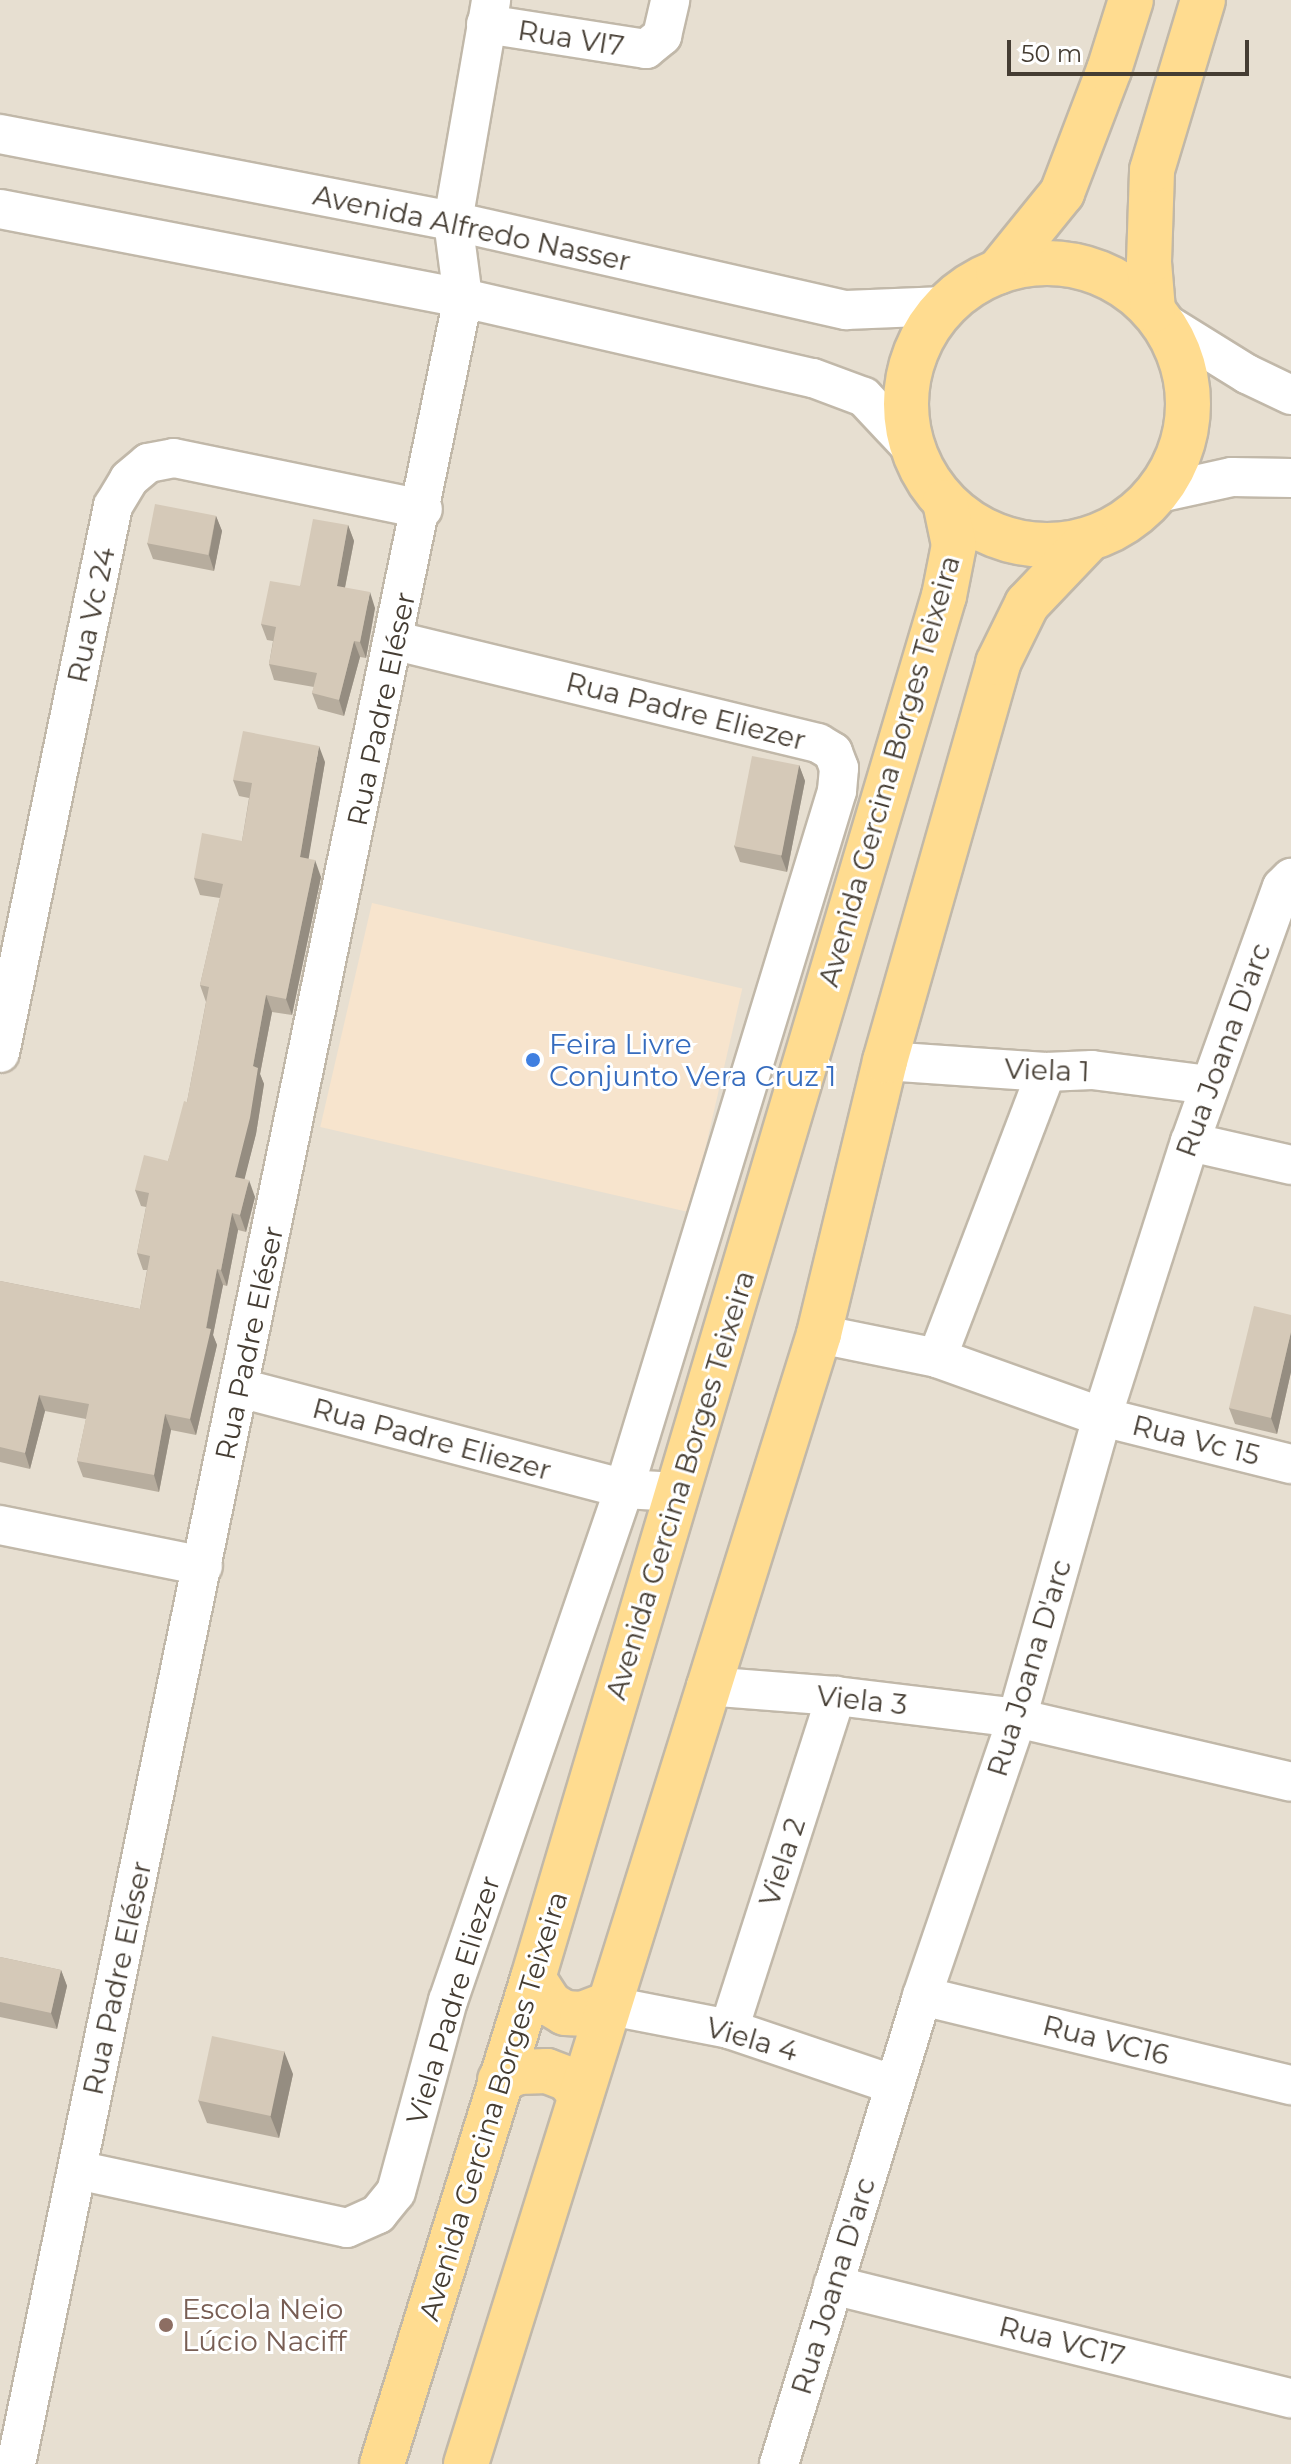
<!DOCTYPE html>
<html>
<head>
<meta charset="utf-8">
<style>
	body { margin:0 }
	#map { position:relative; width:1291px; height:2464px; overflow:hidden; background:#f3eee3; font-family:Montserrat,sans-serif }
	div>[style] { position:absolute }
	.residential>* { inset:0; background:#e7dfd1; transform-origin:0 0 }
	.commercial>* { inset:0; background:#f7e4cd; transform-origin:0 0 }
	.roads { filter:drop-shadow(2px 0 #c1b8a9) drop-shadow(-2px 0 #c1b8a9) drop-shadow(0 2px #c1b8a9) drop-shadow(0 -2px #c1b8a9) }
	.minor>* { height:38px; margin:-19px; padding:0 19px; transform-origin:19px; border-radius:19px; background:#fff }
	.major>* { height:44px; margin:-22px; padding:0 22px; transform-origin:22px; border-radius:22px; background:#ffdc90 }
	.major>.ring { margin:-22px; padding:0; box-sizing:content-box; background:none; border:44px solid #ffdc90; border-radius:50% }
	.wall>* { inset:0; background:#b7ad9e }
	.shaded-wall>* { inset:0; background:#958d81 }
	.building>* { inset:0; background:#d5c9b8; transform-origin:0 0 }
	.dots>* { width:22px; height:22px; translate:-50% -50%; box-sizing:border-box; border:4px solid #fff; border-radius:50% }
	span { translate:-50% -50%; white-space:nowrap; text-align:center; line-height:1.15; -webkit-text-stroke:6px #fff; paint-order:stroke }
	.street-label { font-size:28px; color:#453d33 }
	.shop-label { font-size:28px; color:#366cbe }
	.left { translate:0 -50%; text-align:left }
	.education-label { font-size:28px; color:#785e54 }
	.scale { position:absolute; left:1007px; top:40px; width:242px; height:36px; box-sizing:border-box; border:4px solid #453d33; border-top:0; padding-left:10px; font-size:24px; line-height:28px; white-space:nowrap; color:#453d33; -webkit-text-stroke:6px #fff; paint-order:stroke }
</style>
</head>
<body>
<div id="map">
	<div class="residential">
		<i style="left:0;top:0;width:1291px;height:2464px"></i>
	</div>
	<div class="commercial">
		<i style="left:372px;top:903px;width:380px;height:230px;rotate:13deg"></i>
	</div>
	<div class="roads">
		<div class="minor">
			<i style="left:486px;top:24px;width:162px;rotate:8.9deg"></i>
			<i style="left:646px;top:49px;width:21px;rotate:-39deg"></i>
			<i style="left:662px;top:36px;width:37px;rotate:-77deg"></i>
			<i style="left:0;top:134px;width:461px;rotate:10.9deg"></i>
			<i style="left:453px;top:221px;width:403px;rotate:12.8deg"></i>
			<i style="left:846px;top:310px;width:99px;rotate:-2.3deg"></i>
			<i style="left:0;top:209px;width:471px;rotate:10.9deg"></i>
			<i style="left:463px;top:298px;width:359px;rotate:12.9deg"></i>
			<i style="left:813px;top:378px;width:54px;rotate:20.4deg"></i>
			<i style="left:864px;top:397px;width:69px;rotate:46.8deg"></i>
			<i style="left:1163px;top:322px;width:99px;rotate:31.8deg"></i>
			<i style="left:1247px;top:374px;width:49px;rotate:25.5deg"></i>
			<i style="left:1159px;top:493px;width:75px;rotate:-12.4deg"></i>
			<i style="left:1232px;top:477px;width:59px;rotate:1deg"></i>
			<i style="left:0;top:1053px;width:559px;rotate:-78.33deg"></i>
			<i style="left:113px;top:506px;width:31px;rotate:-59deg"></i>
			<i style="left:129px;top:479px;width:25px;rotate:-40deg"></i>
			<i style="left:148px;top:463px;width:26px;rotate:-11deg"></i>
			<i style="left:174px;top:458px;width:254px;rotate:11.6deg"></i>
			<i style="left:885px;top:1061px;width:161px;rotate:3.9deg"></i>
			<i style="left:1046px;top:1072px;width:46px;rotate:-2.5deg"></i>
			<i style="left:1092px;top:1070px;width:118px;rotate:7.3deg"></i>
			<i style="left:1190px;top:1142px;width:104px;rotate:12.8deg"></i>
			<i style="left:819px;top:1334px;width:120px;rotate:11.5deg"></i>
			<i style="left:937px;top:1358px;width:175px;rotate:19.7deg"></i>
			<i style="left:1102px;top:1417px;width:195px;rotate:14deg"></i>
			<i style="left:937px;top:1358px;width:306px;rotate:-69.1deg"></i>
			<i style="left:240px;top:1388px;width:397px;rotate:14.7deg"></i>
			<i style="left:624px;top:1489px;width:53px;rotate:3.2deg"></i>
			<i style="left:0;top:1525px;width:207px;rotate:11.4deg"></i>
			<i style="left:706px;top:1686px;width:130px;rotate:4.4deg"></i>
			<i style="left:836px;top:1696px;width:182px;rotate:6.9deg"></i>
			<i style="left:1017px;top:1718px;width:281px;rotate:13.1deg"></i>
			<i style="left:922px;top:1996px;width:380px;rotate:13.6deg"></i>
			<i style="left:606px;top:2005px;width:125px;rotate:11deg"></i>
			<i style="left:729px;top:2029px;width:174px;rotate:18.7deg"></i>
			<i style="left:729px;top:2029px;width:350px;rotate:-72.2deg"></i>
			<i style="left:77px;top:2170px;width:276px;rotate:12.1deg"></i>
			<i style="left:347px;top:2228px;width:34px;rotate:-24deg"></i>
			<i style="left:378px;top:2214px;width:28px;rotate:-51deg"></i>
			<i style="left:396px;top:2192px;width:198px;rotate:-74.8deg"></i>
			<i style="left:448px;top:2001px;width:541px;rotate:-71.03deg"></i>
			<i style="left:624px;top:1489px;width:730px;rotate:-73.03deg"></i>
			<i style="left:837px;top:791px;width:23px;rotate:-85deg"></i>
			<i style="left:839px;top:768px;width:17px;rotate:-111deg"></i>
			<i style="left:833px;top:752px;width:17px;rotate:-149deg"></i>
			<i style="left:818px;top:743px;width:435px;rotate:-166.4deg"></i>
			<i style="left:833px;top:2285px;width:472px;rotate:13.9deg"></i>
			<i style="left:16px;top:2464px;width:2212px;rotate:-78.34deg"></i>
			<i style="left:463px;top:298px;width:78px;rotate:-97.4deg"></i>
			<i style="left:453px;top:221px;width:224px;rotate:-80.2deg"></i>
			<i style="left:779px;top:2464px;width:489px;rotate:-73deg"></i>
			<i style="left:922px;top:1996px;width:294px;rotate:-71.1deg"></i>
			<i style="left:1017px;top:1718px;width:313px;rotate:-74.2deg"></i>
			<i style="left:1102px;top:1417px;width:289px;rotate:-72.3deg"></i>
			<i style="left:1190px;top:1142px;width:271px;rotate:-70.2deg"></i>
			<i style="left:1282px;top:887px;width:13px;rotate:-45deg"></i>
		</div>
		<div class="major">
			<i class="ring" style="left:906px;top:263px;width:238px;height:238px"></i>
			<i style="left:998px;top:272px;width:102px;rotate:-51deg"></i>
			<i style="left:1062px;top:193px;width:132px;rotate:-69.1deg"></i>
			<i style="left:1109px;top:70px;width:73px;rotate:-72.6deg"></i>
			<i style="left:1153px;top:310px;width:48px;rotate:-94.8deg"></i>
			<i style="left:1149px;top:262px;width:92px;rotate:-88.1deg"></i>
			<i style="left:1152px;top:170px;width:177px;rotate:-73.3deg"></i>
			<i style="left:533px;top:1978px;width:31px;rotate:57deg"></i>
			<i style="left:550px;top:2004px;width:17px;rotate:31deg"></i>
			<i style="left:565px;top:2013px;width:17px;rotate:3deg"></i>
			<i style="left:582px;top:2014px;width:26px;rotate:-21deg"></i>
			<i style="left:500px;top:2080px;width:21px;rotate:-23deg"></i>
			<i style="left:519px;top:2072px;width:28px;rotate:-2deg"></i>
			<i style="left:547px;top:2071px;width:22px;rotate:21deg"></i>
			<i style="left:568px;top:2079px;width:21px;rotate:53deg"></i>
			<i style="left:382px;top:2464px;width:509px;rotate:-72.74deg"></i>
			<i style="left:533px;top:1978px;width:1442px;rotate:-73.44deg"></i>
			<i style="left:944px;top:596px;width:52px;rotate:-78.9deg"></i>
			<i style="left:954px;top:545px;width:44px;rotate:-101.8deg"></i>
			<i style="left:466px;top:2464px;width:1184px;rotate:-72.65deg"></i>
			<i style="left:819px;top:1334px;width:281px;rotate:-76.4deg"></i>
			<i style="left:885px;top:1061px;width:414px;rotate:-74.1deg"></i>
			<i style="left:998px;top:663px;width:66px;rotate:-63.8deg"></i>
			<i style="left:1027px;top:604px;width:88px;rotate:-46.4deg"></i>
		</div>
	</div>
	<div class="wall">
		<i style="clip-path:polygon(216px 516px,222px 531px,214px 571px,153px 559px,147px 543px)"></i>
		<i style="clip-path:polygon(348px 525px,354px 541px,345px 588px,375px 608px,366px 658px,360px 657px,344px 716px,318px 709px,312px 693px,314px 687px,274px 680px,269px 664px,273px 641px,267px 640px,261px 624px,300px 586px)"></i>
		<i style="clip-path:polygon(325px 762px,308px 859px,321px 877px,292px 1015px,272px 1012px,260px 1074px,264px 1084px,256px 1134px,244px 1179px,255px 1197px,246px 1232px,238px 1230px,227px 1286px,223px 1285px,213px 1335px,217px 1345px,196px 1435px,171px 1430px,159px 1492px,83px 1477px,77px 1461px,86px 1419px,45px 1411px,30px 1469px,0 1462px,0 1281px,140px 1309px,147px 1270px,143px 1270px,137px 1253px,146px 1207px,141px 1206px,135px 1190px,168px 1161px,187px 1102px,206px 1002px,200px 985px,220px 898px,200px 895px,194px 878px,242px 841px,249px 798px,239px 796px,233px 780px)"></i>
		<i style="clip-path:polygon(799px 765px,805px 781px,787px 872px,740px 862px,734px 846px)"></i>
		<i style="clip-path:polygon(1291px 1315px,1291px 1372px,1277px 1434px,1235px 1424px,1229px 1408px)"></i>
		<i style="clip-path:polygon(0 1957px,61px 1970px,67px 1986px,57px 2029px,0 2017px)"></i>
		<i style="clip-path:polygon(293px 2074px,279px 2138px,207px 2123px,198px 2100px)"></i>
	</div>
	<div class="shaded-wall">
		<i style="clip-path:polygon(216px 516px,222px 531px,214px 571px,209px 555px)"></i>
		<i style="clip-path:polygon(348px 525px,354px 541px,342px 602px,337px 586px)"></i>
		<i style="clip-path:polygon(370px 592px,375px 608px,366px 658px,360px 642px)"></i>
		<i style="clip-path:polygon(354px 641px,360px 657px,344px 716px,339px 700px)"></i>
		<i style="clip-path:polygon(319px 746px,325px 762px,306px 874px,300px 857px)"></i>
		<i style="clip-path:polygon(799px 765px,805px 781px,787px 872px,781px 856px)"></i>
		<i style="clip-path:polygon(315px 860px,321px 877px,292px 1015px,286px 999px)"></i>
		<i style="clip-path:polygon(266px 995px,272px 1012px,260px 1074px,264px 1084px,256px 1134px,241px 1193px,235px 1177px,253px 1066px)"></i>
		<i style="clip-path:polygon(249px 1180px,255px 1197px,246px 1232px,240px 1215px)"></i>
		<i style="clip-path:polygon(232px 1213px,238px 1230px,227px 1286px,221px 1270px)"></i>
		<i style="clip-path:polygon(217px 1269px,223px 1285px,213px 1335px,217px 1345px,196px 1435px,190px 1419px)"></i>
		<i style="clip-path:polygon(1291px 1332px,1291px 1372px,1277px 1434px,1271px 1418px)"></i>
		<i style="clip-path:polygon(39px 1395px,45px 1411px,30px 1469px,25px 1453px)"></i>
		<i style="clip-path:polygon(165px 1414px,171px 1430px,159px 1492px,154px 1475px)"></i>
		<i style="clip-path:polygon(61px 1970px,67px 1986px,57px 2029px,51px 2013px)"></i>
		<i style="clip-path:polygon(284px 2051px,293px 2074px,279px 2138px,270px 2115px)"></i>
	</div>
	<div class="building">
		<i style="left:155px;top:504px;width:62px;height:40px;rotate:11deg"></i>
		<i style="clip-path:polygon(313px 519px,348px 525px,337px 586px,370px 592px,360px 642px,354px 641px,339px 700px,312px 693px,317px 673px,269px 664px,276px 627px,261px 624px,270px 581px,300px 586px)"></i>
		<i style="clip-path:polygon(243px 731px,319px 746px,300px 857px,315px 860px,286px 999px,266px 995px,253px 1066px,258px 1068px,250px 1118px,235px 1177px,249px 1180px,240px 1215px,232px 1213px,221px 1270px,217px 1269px,206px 1328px,211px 1329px,190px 1419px,165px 1414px,154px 1475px,77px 1461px,89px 1404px,39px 1395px,25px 1453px,0 1447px,0 1281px,140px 1309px,150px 1256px,137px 1253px,149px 1193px,135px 1190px,144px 1155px,168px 1161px,184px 1101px,187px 1102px,209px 987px,200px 985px,223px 884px,194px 878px,202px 833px,242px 841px,252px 783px,233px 780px)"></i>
		<i style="left:752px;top:756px;width:48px;height:92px;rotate:11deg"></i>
		<i style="clip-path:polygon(1254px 1306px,1291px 1315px,1291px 1332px,1271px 1418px,1229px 1408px)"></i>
		<i style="clip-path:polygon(0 1957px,61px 1970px,51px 2013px,0 2002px)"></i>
		<i style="left:212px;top:2036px;width:74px;height:66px;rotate:12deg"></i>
	</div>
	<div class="dots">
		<i style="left:533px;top:1060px;background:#3f7fe0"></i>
		<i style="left:166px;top:2325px;background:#8d6e63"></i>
	</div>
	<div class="street-label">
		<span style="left:571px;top:38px;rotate:9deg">Rua VI7</span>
		<span style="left:472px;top:228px;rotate:12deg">Avenida Alfredo Nasser</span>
		<span style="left:91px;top:615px;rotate:-78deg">Rua Vc 24</span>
		<span style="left:381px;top:709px;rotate:-78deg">Rua Padre Eléser</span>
		<span style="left:686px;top:711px;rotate:14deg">Rua Padre Eliezer</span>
		<span style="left:889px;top:771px;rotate:-74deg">Avenida Gercina Borges Teixeira</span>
		<span style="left:1223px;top:1050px;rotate:-70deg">Rua Joana D'arc</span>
		<span style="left:1047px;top:1070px;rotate:2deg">Viela 1</span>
		<span style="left:249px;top:1343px;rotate:-78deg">Rua Padre Eléser</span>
		<span style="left:432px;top:1439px;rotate:15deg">Rua Padre Eliezer</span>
		<span style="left:1196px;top:1440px;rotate:14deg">Rua Vc 15</span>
		<span style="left:680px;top:1485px;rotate:-73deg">Avenida Gercina Borges Teixeira</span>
		<span style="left:1029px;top:1668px;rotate:-73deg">Rua Joana D'arc</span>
		<span style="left:862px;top:1700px;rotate:6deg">Viela 3</span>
		<span style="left:782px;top:1862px;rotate:-72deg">Viela 2</span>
		<span style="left:117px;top:1978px;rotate:-78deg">Rua Padre Eléser</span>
		<span style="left:453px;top:2000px;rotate:-73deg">Viela Padre Eliezer</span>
		<span style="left:752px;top:2039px;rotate:16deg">Viela 4</span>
		<span style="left:1106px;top:2040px;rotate:14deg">Rua VC16</span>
		<span style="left:493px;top:2106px;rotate:-73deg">Avenida Gercina Borges Teixeira</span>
		<span style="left:833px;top:2286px;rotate:-73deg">Rua Joana D'arc</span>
		<span style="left:1062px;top:2341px;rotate:14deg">Rua VC17</span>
	</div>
	<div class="shop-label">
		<span class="left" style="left:549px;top:1060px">Feira Livre<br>Conjunto Vera Cruz 1</span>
	</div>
	<div class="education-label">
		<span class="left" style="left:182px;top:2325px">Escola Neio<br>Lúcio Naciff</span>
	</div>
	<div class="scale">50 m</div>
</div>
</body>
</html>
